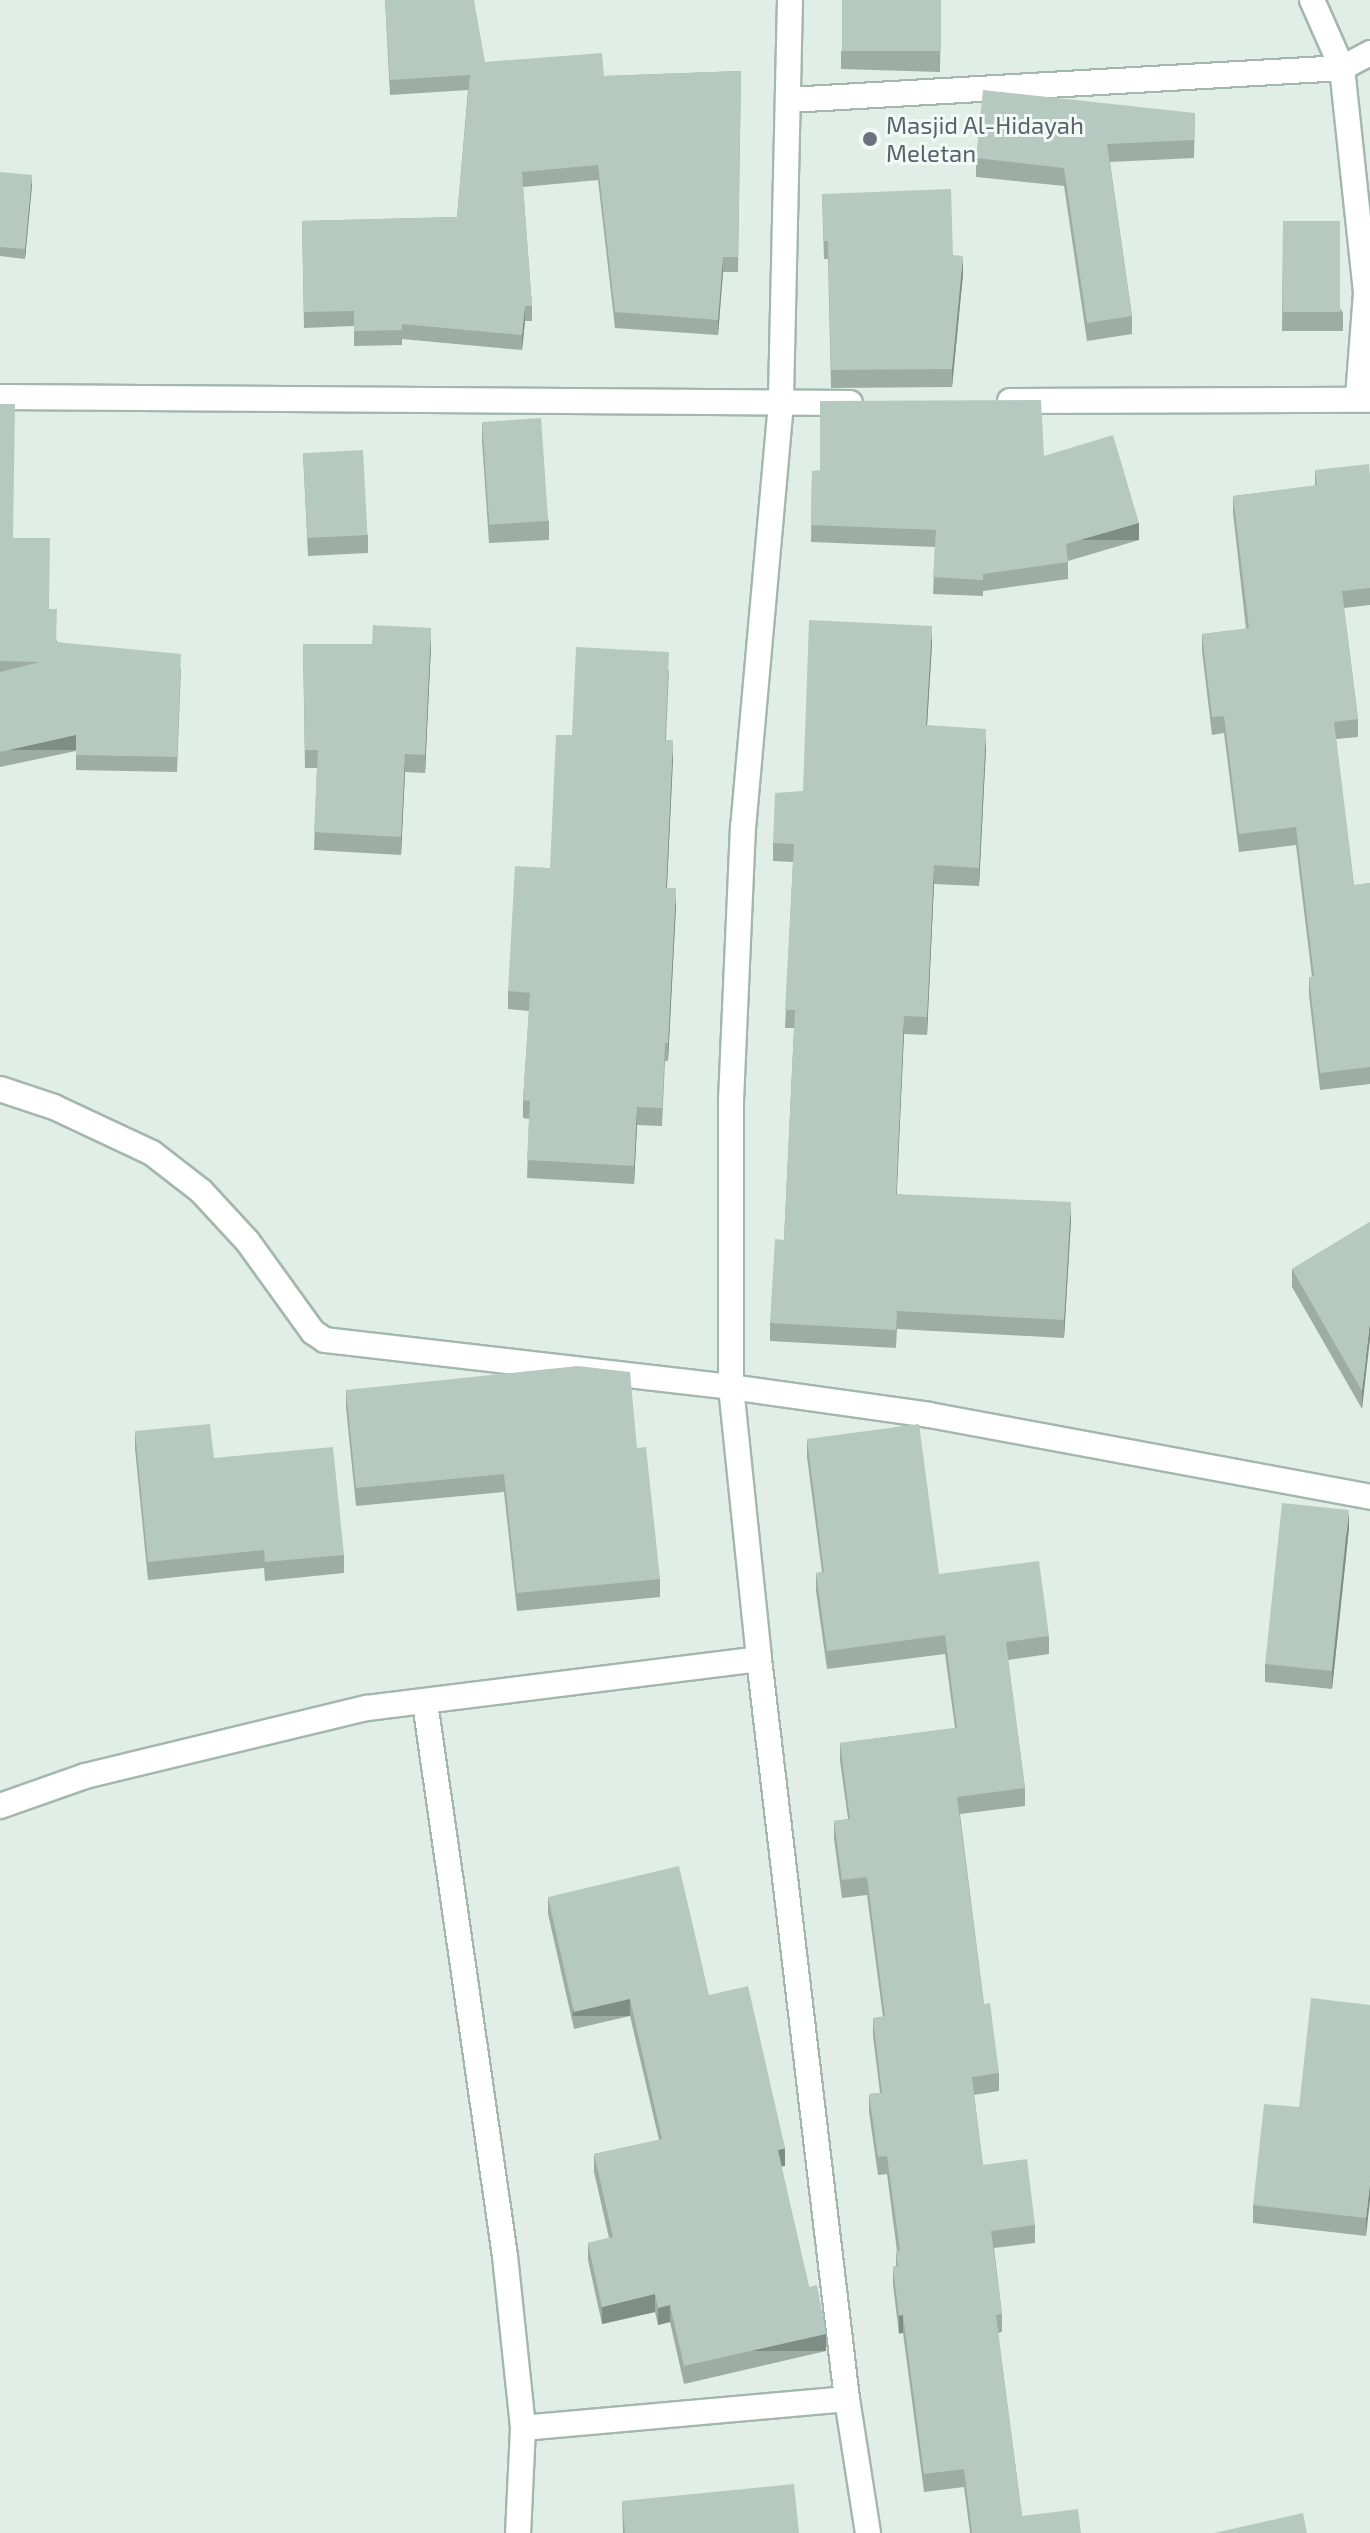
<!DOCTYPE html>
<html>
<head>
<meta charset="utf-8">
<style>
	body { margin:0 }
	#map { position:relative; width:1370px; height:2533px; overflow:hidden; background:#e1eee8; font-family:"Exo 2",sans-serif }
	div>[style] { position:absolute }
	.roads { filter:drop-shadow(2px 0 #a3b7af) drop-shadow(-2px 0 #a3b7af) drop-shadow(0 2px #a3b7af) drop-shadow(0 -2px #a3b7af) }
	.minor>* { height:24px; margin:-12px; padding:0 12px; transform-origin:12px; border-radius:12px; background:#fff }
	.wall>* { inset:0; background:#9dada6 }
	.shaded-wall>* { inset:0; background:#7f8d87; transform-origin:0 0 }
	.building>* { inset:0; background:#b6c9c1; transform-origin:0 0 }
	.dots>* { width:22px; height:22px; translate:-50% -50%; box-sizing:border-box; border:4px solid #f2faf6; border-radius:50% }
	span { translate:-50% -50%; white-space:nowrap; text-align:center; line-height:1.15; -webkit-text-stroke:6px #f2faf6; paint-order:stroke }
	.worship-label { font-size:24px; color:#5b616d }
	.left { translate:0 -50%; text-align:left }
</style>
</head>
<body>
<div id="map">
	<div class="roads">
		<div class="minor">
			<i style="left:790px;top:0;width:403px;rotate:91.3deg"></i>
			<i style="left:781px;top:403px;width:425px;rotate:95.1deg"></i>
			<i style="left:743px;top:826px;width:274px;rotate:92.5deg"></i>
			<i style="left:731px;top:1100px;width:287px;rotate:90deg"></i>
			<i style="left:731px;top:1387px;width:273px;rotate:84.1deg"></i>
			<i style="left:759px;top:1659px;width:745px;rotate:83.22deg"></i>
			<i style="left:847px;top:2399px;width:136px;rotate:81.1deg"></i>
			<i style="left:1312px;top:0;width:74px;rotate:66.2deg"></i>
			<i style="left:1342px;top:68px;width:32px;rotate:-28deg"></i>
			<i style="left:789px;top:100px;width:554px;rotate:-3.31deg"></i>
			<i style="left:1342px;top:68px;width:226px;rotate:83.9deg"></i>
			<i style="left:1366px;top:293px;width:104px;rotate:94.4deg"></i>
			<i style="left:0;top:397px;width:850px;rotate:0.4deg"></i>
			<i style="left:1010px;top:401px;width:360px;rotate:-0.2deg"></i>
			<i style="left:0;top:1089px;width:57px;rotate:18.4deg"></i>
			<i style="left:54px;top:1107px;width:108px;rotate:25.1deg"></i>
			<i style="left:152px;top:1153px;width:62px;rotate:37.8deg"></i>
			<i style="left:201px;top:1191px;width:69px;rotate:47.3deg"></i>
			<i style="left:248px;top:1242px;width:111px;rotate:54.2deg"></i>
			<i style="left:313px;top:1332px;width:14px;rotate:34deg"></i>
			<i style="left:325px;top:1340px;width:409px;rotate:6.6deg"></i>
			<i style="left:731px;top:1387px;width:200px;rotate:8deg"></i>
			<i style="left:929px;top:1415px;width:449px;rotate:10.5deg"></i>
			<i style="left:425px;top:1703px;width:559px;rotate:81.77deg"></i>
			<i style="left:505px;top:2256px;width:173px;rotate:84deg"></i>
			<i style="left:523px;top:2428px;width:105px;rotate:92.7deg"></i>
			<i style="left:0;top:1806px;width:90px;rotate:-19.4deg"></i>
			<i style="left:85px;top:1776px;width:290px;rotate:-13.6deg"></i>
			<i style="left:367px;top:1708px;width:395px;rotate:-7.1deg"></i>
			<i style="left:523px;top:2428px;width:325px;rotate:-5.1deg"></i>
		</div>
	</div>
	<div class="wall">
		<i style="clip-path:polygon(385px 0,485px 62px,604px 76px,741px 71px,738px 272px,723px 272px,718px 335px,615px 328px,598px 180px,523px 187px,532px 306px,532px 321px,525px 321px,522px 350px,402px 339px,402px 345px,354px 346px,354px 326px,304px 328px,302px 221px,457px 217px,468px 90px,390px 95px)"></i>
		<i style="clip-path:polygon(941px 0,940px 72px,841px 69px,841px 51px)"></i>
		<i style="clip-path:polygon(1195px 113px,1194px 158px,1110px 162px,1132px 316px,1132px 334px,1087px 341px,1064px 186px,976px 177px,976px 158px)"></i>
		<i style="clip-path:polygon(0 172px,32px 185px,25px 259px,0 256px)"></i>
		<i style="clip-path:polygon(822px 194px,953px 255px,963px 274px,952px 387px,831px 388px,828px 259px,824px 259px)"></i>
		<i style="clip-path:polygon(1283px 221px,1343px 313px,1343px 331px,1282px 331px)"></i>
		<i style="clip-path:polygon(0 404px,13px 538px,49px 609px,57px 642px,181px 669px,177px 772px,76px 770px,76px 751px,0 767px)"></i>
		<i style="clip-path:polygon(482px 423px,549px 521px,549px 540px,489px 543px,482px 441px)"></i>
		<i style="clip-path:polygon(303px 453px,368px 535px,368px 553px,308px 556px)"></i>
		<i style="clip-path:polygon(1044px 456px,1139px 540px,1068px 561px,1068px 579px,983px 591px,983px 596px,933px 594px,935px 547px,811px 542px,812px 471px)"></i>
		<i style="clip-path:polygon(1315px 470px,1370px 475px,1370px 605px,1344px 608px,1358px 719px,1358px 737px,1336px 739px,1354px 885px,1370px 883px,1370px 1084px,1320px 1090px,1309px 995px,1309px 977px,1312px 977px,1296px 845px,1239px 852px,1224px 733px,1212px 735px,1202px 651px,1202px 634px,1246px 629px,1233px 513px,1233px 496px,1315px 486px)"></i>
		<i style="clip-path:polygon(303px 644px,431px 646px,425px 773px,405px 772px,401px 855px,314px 850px,317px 768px,305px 768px)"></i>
		<i style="clip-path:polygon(932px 644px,927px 725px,986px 747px,979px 886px,934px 884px,927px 1035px,904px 1034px,896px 1194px,1071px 1220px,1064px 1338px,897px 1329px,896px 1348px,770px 1341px,770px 1323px,784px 1240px,794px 1028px,785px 1028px,793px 862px,773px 861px,773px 843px,803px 791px)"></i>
		<i style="clip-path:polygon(669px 670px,666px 740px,673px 758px,667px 888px,676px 906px,668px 1061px,665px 1061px,662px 1126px,637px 1125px,634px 1184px,527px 1178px,529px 1119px,523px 1118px,523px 1100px,529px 1011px,508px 1009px,508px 991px,550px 868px,572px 735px)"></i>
		<i style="clip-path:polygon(1370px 1222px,1362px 1409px,1292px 1287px,1292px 1269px)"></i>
		<i style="clip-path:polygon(346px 1390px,637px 1448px,660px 1579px,660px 1597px,517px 1611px,504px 1492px,356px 1506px,346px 1408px)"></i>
		<i style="clip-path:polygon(135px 1431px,214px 1458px,344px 1555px,344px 1573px,265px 1581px,264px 1568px,148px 1580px,135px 1449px)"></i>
		<i style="clip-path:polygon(807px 1439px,939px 1574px,1049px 1636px,1049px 1654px,1008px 1660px,1025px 1788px,1025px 1806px,960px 1814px,984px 2004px,999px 2073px,999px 2091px,974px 2095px,983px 2165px,1035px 2225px,1035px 2243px,994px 2248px,1002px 2314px,1002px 2332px,998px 2333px,1022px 2516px,1081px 2533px,970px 2533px,964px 2487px,924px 2492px,903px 2333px,899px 2334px,893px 2285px,893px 2267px,896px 2266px,896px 2251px,897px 2251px,887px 2174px,878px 2175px,869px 2112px,869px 2094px,880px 2093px,873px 2036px,873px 2018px,883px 2017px,867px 1895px,842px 1898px,834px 1839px,834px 1821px,848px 1819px,840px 1761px,840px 1743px,955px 1728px,945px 1654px,827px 1669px,816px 1591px,816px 1573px,822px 1572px,807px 1457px)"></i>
		<i style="clip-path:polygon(1349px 1528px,1332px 1689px,1265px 1682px,1265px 1664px)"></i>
		<i style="clip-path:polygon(548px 1897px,709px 1995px,785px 2166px,781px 2166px,809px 2287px,826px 2351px,684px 2384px,670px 2322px,658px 2325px,655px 2312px,602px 2324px,588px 2260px,588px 2243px,609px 2238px,594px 2172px,594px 2154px,659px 2140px,630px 2016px,574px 2029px,548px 1914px)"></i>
		<i style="clip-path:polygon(1370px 2005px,1366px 2236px,1253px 2223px,1253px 2205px,1299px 2107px)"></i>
		<i style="clip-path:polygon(622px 2501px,799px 2533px,623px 2533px)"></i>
	</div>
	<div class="shaded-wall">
		<i style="clip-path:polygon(32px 175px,32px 185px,25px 259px,25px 249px)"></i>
		<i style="clip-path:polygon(963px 256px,963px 274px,952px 387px,952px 369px)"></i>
		<i style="clip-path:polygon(723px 257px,723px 272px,718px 335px,718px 320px)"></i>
		<i style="clip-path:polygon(525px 306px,525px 321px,522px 350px,522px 335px)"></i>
		<i style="left:1139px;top:523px;width:17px;height:76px;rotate:90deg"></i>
		<i style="clip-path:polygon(932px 626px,932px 644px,926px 743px,926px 725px)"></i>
		<i style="clip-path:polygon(431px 628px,431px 646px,425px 773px,425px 755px)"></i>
		<i style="clip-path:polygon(986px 729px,986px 747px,979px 886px,979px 868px)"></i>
		<i style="left:76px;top:735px;width:15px;height:78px;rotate:90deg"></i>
		<i style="clip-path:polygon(673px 740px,673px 758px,666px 906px,666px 888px)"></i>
		<i style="clip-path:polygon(405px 754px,405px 772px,401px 855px,401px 837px)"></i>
		<i style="clip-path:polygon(934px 865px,934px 884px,927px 1035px,927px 1017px)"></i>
		<i style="clip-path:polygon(676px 888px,676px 906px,668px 1061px,668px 1043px)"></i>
		<i style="clip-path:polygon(904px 1016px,904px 1034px,896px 1212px,896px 1194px)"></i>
		<i style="clip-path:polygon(637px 1107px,637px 1125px,634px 1184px,634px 1166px)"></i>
		<i style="clip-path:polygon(1071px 1202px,1071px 1220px,1064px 1338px,1064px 1320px)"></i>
		<i style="clip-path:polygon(1370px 1321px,1370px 1339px,1362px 1409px,1362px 1391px)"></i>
		<i style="clip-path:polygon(1349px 1510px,1349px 1528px,1332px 1689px,1332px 1671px)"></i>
		<i style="left:630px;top:1999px;width:17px;height:57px;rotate:90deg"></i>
		<i style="clip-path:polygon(785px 2148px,785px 2166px,778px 2167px,778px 2150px)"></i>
		<i style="clip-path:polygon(1370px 2182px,1370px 2200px,1366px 2236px,1366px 2218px)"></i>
		<i style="clip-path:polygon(655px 2294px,655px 2312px,602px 2324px,602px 2307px)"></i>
		<i style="clip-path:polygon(670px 2305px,670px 2322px,658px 2325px,658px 2308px)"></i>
		<i style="left:903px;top:2315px;width:18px;height:4px;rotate:90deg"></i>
		<i style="left:826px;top:2334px;width:17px;height:146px;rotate:90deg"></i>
	</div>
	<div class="building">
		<i style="clip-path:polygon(385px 0,474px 0,485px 62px,602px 53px,604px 76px,741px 71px,738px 257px,723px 257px,718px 320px,615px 312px,598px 165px,522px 172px,532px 306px,525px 306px,522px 335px,402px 324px,402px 330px,354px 331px,354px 311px,304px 312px,302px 221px,457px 217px,470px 75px,390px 80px)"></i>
		<i style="left:842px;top:0;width:99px;height:51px"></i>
		<i style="clip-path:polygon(983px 90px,1195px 113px,1194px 140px,1107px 144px,1132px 316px,1087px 323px,1064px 168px,976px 158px)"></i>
		<i style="clip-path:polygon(0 172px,32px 175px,25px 249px,0 247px)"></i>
		<i style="clip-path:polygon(951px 189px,953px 255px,963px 256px,952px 369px,831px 370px,828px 241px,824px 241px,822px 194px)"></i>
		<i style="left:1283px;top:221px;width:57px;height:91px"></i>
		<i style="clip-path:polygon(1041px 400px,1044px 456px,1113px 435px,1139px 523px,1066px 544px,1068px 562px,983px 574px,983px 580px,933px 577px,936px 530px,811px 525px,812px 471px,820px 471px,820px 401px)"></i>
		<i style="clip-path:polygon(0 404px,15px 404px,13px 538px,50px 538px,49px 609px,57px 609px,56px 642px,181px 654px,177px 757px,76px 755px,76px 735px,0 752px,0 672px,40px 662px,0 661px)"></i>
		<i style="left:541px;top:418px;width:103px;height:59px;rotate:86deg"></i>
		<i style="left:363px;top:450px;width:85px;height:60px;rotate:87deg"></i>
		<i style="clip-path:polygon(1369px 464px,1370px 475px,1370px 588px,1342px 591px,1358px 719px,1334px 722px,1354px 885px,1370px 883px,1370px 1067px,1320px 1073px,1309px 977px,1314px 976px,1296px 827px,1239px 834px,1224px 716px,1212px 717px,1202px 634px,1249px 628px,1233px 496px,1317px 485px,1315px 470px)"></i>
		<i style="clip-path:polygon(809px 620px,932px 626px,926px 725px,986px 729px,979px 868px,934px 865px,927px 1017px,904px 1016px,896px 1194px,1071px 1202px,1064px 1320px,897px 1311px,896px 1330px,770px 1323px,775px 1239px,784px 1240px,795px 1010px,785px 1010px,794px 844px,773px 843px,775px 793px,803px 791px)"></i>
		<i style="clip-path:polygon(373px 625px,431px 628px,425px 755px,405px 754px,401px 837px,314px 832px,318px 750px,305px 750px,303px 644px,372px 644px)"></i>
		<i style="clip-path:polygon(576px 647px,669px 652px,665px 740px,673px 740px,666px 888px,676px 888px,668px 1043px,665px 1043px,662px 1108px,637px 1107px,634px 1166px,527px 1160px,530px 1101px,523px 1100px,530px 993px,508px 991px,515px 866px,550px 868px,556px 735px,572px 735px)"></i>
		<i style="clip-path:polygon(1370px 1222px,1370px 1321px,1362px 1391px,1292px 1269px)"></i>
		<i style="clip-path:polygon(578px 1366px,630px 1372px,637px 1448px,646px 1447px,660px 1579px,517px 1593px,504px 1474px,356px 1488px,346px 1390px)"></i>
		<i style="clip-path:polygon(210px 1424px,214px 1458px,333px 1447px,344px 1555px,265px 1562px,264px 1550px,148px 1562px,135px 1431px)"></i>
		<i style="clip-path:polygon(919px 1424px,939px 1574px,1039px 1561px,1049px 1636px,1006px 1642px,1025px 1788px,957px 1797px,984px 2004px,990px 2003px,999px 2073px,972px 2077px,983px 2165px,1027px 2159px,1035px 2225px,991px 2231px,1002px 2314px,996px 2315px,1022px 2516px,1078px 2509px,1081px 2533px,972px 2533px,964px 2469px,924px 2474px,903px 2315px,899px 2316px,893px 2267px,898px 2266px,896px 2251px,900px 2251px,887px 2156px,878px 2157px,869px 2094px,882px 2093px,873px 2018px,885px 2016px,867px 1877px,842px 1880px,834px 1821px,850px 1819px,840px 1743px,957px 1728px,945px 1635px,827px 1651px,816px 1573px,824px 1572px,807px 1439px)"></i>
		<i style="left:1282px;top:1503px;width:67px;height:162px;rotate:6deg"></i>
		<i style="clip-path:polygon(679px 1866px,709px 1995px,748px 1986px,785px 2148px,778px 2150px,809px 2287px,817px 2285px,826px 2334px,684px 2366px,670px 2305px,658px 2308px,655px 2294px,602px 2307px,588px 2243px,613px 2237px,594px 2154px,662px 2139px,630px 1999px,574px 2012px,548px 1897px)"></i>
		<i style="clip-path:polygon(1311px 1998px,1370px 2005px,1370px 2182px,1366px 2218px,1253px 2205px,1264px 2104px,1299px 2107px)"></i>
		<i style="clip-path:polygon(794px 2484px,799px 2533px,625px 2533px,622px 2501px)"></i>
		<i style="clip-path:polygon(1303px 2513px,1307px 2533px,1214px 2533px)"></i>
	</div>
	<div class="dots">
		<i style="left:870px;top:139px;background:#6b7280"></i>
	</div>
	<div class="worship-label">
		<span class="left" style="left:886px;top:139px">Masjid Al-Hidayah<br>Meletan</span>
	</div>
</div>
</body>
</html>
